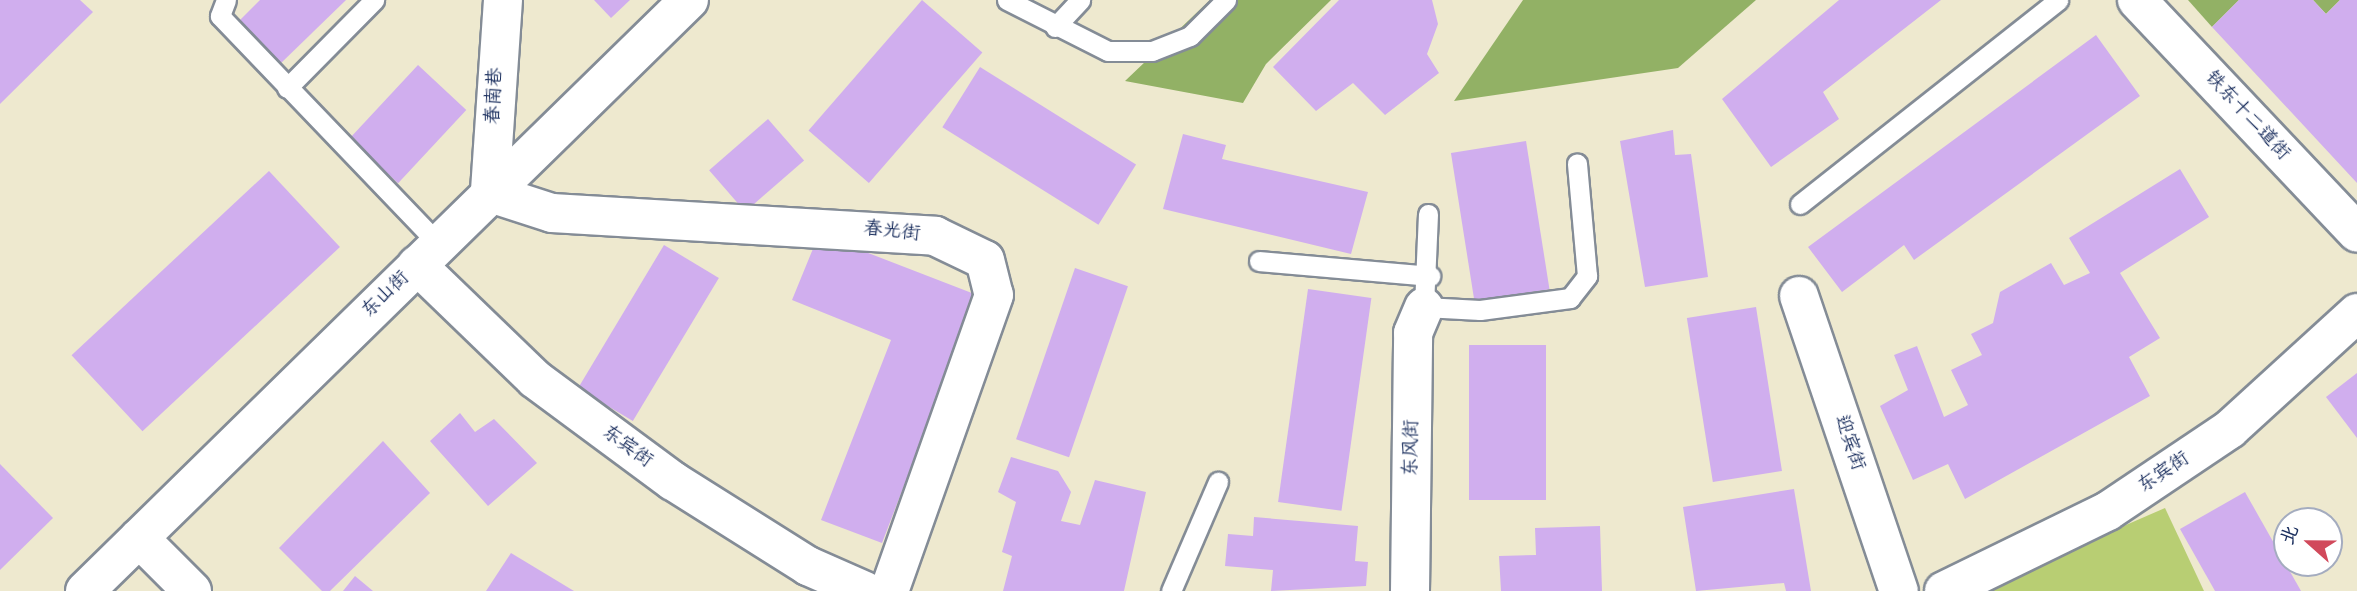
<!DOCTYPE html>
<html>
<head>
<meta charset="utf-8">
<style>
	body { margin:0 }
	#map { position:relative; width:2357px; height:591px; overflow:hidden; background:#eee9cf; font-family:Kalam,"LXGW WenKai TC",sans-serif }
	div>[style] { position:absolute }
	.green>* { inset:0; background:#b8ce73 }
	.forest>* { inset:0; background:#92b165 }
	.building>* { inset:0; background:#d0aeee; transform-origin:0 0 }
	.roads { filter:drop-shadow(2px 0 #848c96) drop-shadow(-2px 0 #848c96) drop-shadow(0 2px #848c96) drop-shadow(0 -2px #848c96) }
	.service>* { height:19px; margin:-9.5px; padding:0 9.5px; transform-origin:9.5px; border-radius:9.5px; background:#fff }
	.minor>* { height:38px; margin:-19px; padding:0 19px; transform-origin:19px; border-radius:19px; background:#fff }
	span { translate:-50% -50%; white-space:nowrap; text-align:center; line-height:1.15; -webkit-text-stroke:7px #fff; paint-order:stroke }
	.street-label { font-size:19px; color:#1b2f5e }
	.north { position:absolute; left:2273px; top:507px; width:70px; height:70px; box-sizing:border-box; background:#fff; border:2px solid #a4acbf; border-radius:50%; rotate:291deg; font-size:19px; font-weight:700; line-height:28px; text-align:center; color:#1b2f5e }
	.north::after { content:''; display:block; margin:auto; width:24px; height:32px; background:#d1495b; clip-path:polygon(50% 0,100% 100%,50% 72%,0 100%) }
</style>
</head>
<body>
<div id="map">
	<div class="green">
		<i style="clip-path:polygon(2165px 508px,2204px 591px,1987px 591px,2073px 548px)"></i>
	</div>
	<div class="forest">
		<i style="clip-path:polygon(1210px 0,1331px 0,1266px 64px,1243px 103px,1125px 81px)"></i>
		<i style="clip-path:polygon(1523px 0,1756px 0,1678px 68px,1454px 101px)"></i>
		<i style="clip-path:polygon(2188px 0,2239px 0,2212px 27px)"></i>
		<i style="clip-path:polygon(2313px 0,2340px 0,2326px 14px)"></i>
	</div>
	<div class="building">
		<i style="clip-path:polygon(0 0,80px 0,93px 12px,0 104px)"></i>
		<i style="clip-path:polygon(260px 0,346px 0,278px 66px,236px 24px)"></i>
		<i style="clip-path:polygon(594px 0,630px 0,611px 18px)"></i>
		<i style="left:922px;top:0;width:80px;height:173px;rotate:41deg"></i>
		<i style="clip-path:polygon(1339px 0,1432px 0,1438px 24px,1427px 54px,1439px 73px,1385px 115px,1353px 83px,1316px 111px,1273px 67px)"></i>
		<i style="clip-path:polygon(1839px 0,1941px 0,1823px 92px,1839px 119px,1771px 167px,1722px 99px)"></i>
		<i style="clip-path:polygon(2239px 0,2313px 0,2326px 14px,2340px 0,2357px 0,2357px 183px,2212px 27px)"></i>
		<i style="clip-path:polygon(2096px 35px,2140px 96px,1914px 260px,1904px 245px,1842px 292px,1808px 247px)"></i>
		<i style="left:418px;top:65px;width:66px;height:100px;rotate:43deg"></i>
		<i style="left:980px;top:67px;width:184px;height:71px;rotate:32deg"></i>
		<i style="left:768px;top:119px;width:55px;height:78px;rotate:49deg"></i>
		<i style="clip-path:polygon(1673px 130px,1675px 155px,1691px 154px,1708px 277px,1645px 287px,1620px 141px)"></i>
		<i style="clip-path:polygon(1183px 134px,1226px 145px,1222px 159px,1368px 192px,1351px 254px,1163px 209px)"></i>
		<i style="left:1526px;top:141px;width:150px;height:76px;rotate:81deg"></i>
		<i style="clip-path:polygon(2180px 169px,2209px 217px,2120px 273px,2160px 338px,2129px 357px,2150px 396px,1965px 499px,1948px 464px,1913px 480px,1880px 406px,1908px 390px,1894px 355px,1917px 346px,1944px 417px,1968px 405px,1951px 370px,1982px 355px,1971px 334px,1993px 323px,2000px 292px,2051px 263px,2064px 285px,2090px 273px,2069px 238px)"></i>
		<i style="left:269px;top:171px;width:104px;height:270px;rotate:47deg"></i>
		<i style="clip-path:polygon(819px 234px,977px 295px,882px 543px,821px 520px,891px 340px,792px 300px)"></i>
		<i style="left:664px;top:245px;width:64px;height:167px;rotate:31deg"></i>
		<i style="left:1075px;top:268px;width:56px;height:181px;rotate:19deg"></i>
		<i style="left:1308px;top:289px;width:64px;height:215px;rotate:8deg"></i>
		<i style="left:1756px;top:307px;width:166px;height:70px;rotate:81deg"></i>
		<i style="left:1469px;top:345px;width:77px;height:155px"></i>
		<i style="clip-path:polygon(2357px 373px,2357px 438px,2326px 397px)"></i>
		<i style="clip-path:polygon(460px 413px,475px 432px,494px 419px,537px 463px,488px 506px,430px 441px)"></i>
		<i style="clip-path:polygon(383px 441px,430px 493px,330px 591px,322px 591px,279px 548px)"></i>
		<i style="clip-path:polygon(1011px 457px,1058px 471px,1071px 492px,1061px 521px,1080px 525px,1095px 480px,1146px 492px,1124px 591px,1003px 591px,1012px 556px,1002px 552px,1016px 502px,998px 492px)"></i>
		<i style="clip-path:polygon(0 464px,53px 518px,0 570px)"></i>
		<i style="clip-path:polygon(1794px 489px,1811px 591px,1786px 591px,1784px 583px,1696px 591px,1683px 507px)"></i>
		<i style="clip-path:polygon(2245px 492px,2301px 591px,2215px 591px,2180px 529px)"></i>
		<i style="clip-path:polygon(1254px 517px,1358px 526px,1355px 561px,1368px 562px,1366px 586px,1271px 591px,1273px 570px,1225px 566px,1228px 534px,1253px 536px)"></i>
		<i style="clip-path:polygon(1600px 526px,1602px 591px,1501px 591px,1499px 556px,1536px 555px,1535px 528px)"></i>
		<i style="clip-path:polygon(511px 553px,574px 591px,486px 591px)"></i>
		<i style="clip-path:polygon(355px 576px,373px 591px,343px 591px)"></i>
	</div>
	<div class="roads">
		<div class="service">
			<i style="left:226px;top:0;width:17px;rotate:111deg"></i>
			<i style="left:220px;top:16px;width:316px;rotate:46.2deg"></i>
			<i style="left:1007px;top:0;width:113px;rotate:26.8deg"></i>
			<i style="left:1108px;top:51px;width:44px"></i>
			<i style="left:1152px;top:51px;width:41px;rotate:-21.5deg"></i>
			<i style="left:1190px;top:36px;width:51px;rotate:-45deg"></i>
			<i style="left:1055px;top:27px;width:37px;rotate:-47deg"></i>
			<i style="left:287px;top:88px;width:124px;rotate:-45.3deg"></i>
			<i style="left:1800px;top:204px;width:329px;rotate:-38.3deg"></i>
			<i style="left:1428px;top:214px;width:93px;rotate:92.5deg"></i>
			<i style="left:1424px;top:307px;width:56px;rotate:3.1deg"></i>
			<i style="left:1480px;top:310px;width:91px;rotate:-7.6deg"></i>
			<i style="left:1570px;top:298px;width:28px;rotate:-52deg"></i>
			<i style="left:1587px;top:276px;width:113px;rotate:-95.1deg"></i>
			<i style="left:1259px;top:261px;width:172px;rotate:5deg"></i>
			<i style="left:1171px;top:591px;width:119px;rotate:-66.7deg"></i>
		</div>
		<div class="minor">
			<i style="left:503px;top:0;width:193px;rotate:93.9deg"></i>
			<i style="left:490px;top:193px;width:65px;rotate:17.9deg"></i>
			<i style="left:552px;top:213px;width:384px;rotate:3.4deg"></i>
			<i style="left:935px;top:236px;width:55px;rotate:25.6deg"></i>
			<i style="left:985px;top:260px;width:36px;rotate:76deg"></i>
			<i style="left:994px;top:295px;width:314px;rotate:109.5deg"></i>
			<i style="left:2137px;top:0;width:320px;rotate:46.6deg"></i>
			<i style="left:417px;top:265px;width:164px;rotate:44deg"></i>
			<i style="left:535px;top:379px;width:172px;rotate:36.5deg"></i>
			<i style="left:673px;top:481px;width:160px;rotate:32.2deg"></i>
			<i style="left:808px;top:566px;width:62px;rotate:23.7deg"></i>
			<i style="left:1799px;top:296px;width:311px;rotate:71.3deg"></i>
			<i style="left:139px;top:538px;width:75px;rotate:45deg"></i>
			<i style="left:85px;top:591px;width:845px;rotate:-44.38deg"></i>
			<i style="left:1410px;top:591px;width:258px;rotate:-89.3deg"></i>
			<i style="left:1413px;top:333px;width:28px;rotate:-67deg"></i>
			<i style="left:1944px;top:591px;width:182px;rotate:-26deg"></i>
			<i style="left:2108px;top:511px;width:147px;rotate:-33.9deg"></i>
			<i style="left:2230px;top:429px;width:172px;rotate:-42.4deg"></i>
		</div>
	</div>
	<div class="street-label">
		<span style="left:495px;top:96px;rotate:-87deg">春南巷</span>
		<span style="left:2247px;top:116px;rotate:47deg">铁东十二道街</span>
		<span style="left:892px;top:232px;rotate:6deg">春光街</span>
		<span style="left:386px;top:295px;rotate:-44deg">东山街</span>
		<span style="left:1849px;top:443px;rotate:71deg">迎宾街</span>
		<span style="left:627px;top:447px;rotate:36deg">东宾街</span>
		<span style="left:1412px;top:448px;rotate:-89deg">东风街</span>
		<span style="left:2164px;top:473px;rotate:-34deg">东宾街</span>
	</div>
	<div class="north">北</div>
</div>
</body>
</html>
